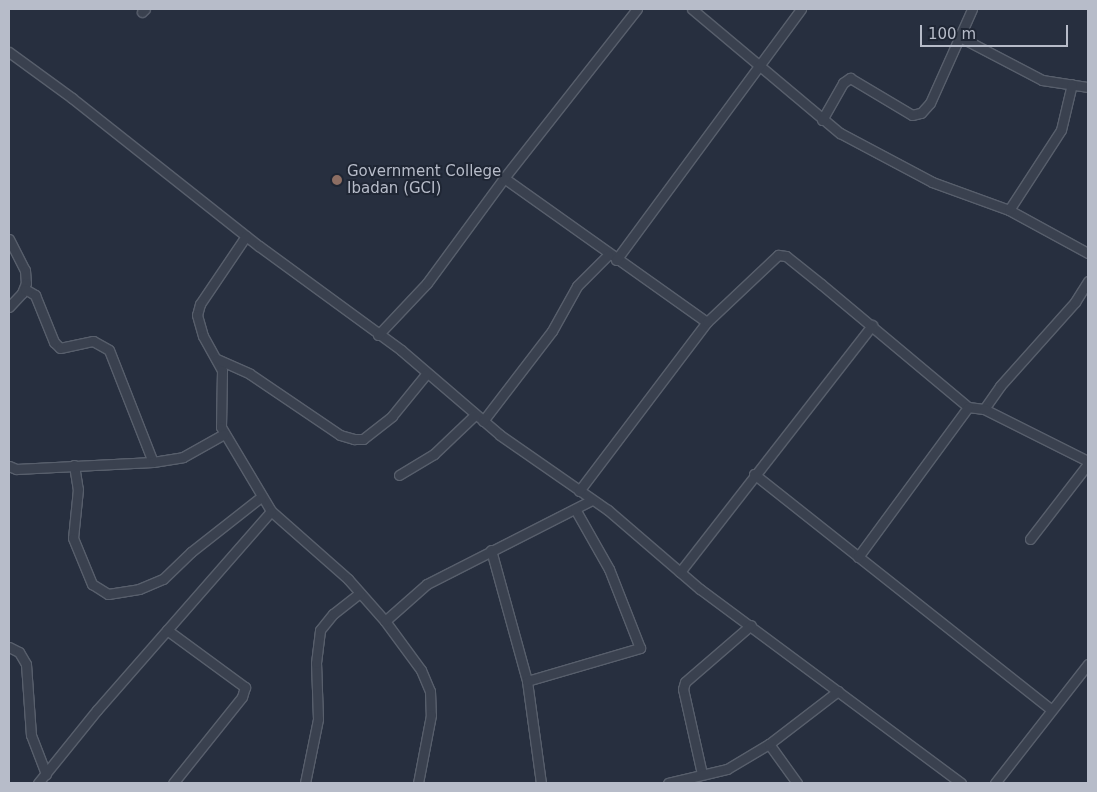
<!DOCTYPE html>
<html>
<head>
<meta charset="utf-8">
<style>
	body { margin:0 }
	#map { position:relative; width:1097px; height:792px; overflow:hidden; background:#272f3f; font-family:"DejaVu Sans",sans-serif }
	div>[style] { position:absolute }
	.roads { filter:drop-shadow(1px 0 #585f6c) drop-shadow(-1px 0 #585f6c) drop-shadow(0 1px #585f6c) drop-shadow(0 -1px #585f6c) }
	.street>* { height:9px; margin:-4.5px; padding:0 4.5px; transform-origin:4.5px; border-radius:4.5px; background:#3a414f }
	.dots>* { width:14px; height:14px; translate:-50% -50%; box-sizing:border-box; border:2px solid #1f2634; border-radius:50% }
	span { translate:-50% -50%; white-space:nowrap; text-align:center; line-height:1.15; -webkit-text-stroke:4px #1f2634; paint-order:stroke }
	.poi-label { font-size:15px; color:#b7bcc9 }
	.left { translate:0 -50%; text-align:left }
	.frame { position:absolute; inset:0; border:10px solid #b7bcc9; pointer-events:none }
	.scale { position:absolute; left:920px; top:25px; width:148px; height:22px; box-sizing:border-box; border:2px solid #b7bcc9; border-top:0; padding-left:6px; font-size:15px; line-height:18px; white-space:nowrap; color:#b7bcc9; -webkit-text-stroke:4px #1f2634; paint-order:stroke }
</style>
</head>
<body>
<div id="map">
	<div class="roads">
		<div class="street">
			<i style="left:692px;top:9px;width:193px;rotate:40deg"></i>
			<i style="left:840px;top:133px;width:104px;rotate:28deg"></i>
			<i style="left:932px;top:182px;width:82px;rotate:20deg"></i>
			<i style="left:1009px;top:210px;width:90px;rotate:28.6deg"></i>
			<i style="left:142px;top:12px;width:4px;rotate:-45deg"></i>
			<i style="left:958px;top:36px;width:95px;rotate:27.6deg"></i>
			<i style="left:1042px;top:80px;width:47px;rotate:8.7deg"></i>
			<i style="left:9px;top:52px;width:78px;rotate:36.1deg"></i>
			<i style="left:72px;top:98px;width:238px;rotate:38.4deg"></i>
			<i style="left:259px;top:246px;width:176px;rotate:36.2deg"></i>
			<i style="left:401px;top:350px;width:130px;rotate:40.6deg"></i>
			<i style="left:500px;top:435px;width:131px;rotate:34.8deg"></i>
			<i style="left:608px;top:510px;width:121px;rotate:40.7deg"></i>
			<i style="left:700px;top:589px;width:325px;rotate:36.6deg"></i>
			<i style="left:822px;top:120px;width:43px;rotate:-60.4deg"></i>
			<i style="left:843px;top:83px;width:9px;rotate:-36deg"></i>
			<i style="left:850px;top:78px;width:72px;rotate:30.8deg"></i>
			<i style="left:912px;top:115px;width:9px;rotate:-13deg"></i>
			<i style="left:921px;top:113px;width:13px;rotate:-48deg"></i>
			<i style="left:930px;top:103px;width:103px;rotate:-65.9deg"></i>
			<i style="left:504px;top:178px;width:249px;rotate:35.4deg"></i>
			<i style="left:1009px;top:210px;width:95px;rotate:-57deg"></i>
			<i style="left:1061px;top:130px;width:47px;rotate:-76.6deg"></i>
			<i style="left:246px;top:236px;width:82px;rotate:124.1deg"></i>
			<i style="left:200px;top:304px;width:11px;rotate:105deg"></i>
			<i style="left:197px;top:315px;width:22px;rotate:74deg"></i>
			<i style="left:203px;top:336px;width:39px;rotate:61deg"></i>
			<i style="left:222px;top:370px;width:57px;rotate:91deg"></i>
			<i style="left:221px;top:427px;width:98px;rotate:59.2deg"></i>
			<i style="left:271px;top:511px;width:103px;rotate:41.4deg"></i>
			<i style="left:348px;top:579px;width:56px;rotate:48.6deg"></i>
			<i style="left:385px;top:621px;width:61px;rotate:53.7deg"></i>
			<i style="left:421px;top:670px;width:23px;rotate:67deg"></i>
			<i style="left:430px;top:691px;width:24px;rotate:88deg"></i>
			<i style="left:431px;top:715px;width:69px;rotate:100.8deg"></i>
			<i style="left:9px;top:239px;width:35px;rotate:63deg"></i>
			<i style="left:25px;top:270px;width:13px;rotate:86deg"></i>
			<i style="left:26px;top:283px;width:11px;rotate:112deg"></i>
			<i style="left:22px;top:293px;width:19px;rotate:133deg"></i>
			<i style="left:616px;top:260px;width:312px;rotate:-53.6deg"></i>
			<i style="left:25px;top:289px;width:12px;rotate:31deg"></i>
			<i style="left:35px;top:295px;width:51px;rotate:68deg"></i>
			<i style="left:54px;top:342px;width:8px;rotate:45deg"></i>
			<i style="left:60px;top:348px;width:34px;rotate:-12deg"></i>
			<i style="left:93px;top:341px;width:18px;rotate:29deg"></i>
			<i style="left:109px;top:350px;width:120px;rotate:68.6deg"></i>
			<i style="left:378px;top:335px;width:71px;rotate:-46.7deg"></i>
			<i style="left:427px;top:283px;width:130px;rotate:-53.7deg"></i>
			<i style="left:504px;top:178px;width:215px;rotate:-51.8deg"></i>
			<i style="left:217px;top:359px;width:36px;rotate:24deg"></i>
			<i style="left:250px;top:374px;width:109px;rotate:34.1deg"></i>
			<i style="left:340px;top:435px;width:15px;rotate:16deg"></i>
			<i style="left:354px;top:439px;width:9px"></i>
			<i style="left:363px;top:439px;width:37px;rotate:-38deg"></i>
			<i style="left:392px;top:416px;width:55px;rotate:-50.9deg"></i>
			<i style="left:984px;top:409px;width:28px;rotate:-55deg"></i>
			<i style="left:1000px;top:386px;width:113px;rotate:-48.2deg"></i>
			<i style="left:1075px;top:302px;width:25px;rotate:-58deg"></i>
			<i style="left:483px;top:421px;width:113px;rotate:-52.5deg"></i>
			<i style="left:552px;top:331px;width:51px;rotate:-60.9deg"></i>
			<i style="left:577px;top:286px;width:44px;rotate:-45deg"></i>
			<i style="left:74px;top:465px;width:24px;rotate:81deg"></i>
			<i style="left:78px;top:489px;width:49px;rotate:95.8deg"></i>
			<i style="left:73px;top:538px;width:50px;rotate:67.6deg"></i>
			<i style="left:92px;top:584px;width:19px;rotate:32deg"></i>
			<i style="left:108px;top:594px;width:31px;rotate:-9deg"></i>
			<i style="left:139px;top:589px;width:26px;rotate:-23deg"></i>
			<i style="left:163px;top:579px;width:39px;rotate:-44deg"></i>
			<i style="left:191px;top:552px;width:89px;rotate:-38.2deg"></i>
			<i style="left:9px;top:466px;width:8px;rotate:23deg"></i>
			<i style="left:16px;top:469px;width:137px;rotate:-2.9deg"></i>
			<i style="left:153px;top:462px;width:30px;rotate:-9deg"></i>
			<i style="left:183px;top:457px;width:47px;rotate:-29.3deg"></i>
			<i style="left:754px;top:474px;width:378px;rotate:38.4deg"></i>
			<i style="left:399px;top:475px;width:41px;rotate:-31deg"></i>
			<i style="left:434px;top:454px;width:57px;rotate:-43.6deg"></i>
			<i style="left:579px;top:491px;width:212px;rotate:-52.9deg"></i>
			<i style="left:707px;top:322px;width:98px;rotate:-43.3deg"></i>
			<i style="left:778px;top:255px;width:8px;rotate:7deg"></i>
			<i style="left:786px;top:256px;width:45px;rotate:38.7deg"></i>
			<i style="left:821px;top:284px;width:192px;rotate:39.9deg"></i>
			<i style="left:968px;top:407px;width:16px;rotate:7deg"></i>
			<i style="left:984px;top:409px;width:116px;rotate:26.6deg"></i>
			<i style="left:1030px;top:539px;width:95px;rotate:-52.3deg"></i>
			<i style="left:491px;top:550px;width:136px;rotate:74.6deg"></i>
			<i style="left:527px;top:681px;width:103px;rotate:82.2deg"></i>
			<i style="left:858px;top:557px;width:186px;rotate:-53.7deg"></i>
			<i style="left:680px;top:572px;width:313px;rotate:-52.1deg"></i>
			<i style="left:385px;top:621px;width:56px;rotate:-41.4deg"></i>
			<i style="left:427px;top:584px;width:185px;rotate:-27deg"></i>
			<i style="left:167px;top:630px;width:97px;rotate:36.2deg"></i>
			<i style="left:245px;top:687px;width:10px;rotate:107deg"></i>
			<i style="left:242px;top:697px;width:110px;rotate:128.7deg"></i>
			<i style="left:9px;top:647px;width:11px;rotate:27deg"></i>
			<i style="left:19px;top:652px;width:14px;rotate:60deg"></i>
			<i style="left:26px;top:664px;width:71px;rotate:86deg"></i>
			<i style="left:31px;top:735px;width:42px;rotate:69deg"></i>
			<i style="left:527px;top:681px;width:118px;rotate:-16.3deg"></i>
			<i style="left:640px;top:648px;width:85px;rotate:-111.4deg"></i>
			<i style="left:609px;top:569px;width:69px;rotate:-119.5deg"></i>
			<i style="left:769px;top:744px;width:48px;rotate:54.3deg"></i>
			<i style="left:702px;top:774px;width:87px;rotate:-102.6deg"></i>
			<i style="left:683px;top:689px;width:7px;rotate:-74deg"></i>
			<i style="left:685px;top:682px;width:87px;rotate:-40.8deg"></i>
			<i style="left:38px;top:783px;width:94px;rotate:-51.1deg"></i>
			<i style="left:97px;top:710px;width:264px;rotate:-48.8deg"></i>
			<i style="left:305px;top:783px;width:65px;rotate:-78.5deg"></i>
			<i style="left:318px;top:719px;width:56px;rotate:-92deg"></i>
			<i style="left:316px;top:663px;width:33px;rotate:-83deg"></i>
			<i style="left:320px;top:630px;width:21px;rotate:-51deg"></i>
			<i style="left:333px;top:614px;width:34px;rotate:-38deg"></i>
			<i style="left:668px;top:783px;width:61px;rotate:-13.3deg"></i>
			<i style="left:727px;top:769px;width:49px;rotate:-30.8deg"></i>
			<i style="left:769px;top:744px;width:87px;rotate:-37.5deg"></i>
			<i style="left:995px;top:783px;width:151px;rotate:-52deg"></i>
		</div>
	</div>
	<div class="dots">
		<i style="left:337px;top:180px;background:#8d6e63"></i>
	</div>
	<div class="poi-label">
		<span class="left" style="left:347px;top:180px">Government College<br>Ibadan (GCI)</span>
	</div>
	<div class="frame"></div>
	<div class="scale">100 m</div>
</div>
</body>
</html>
